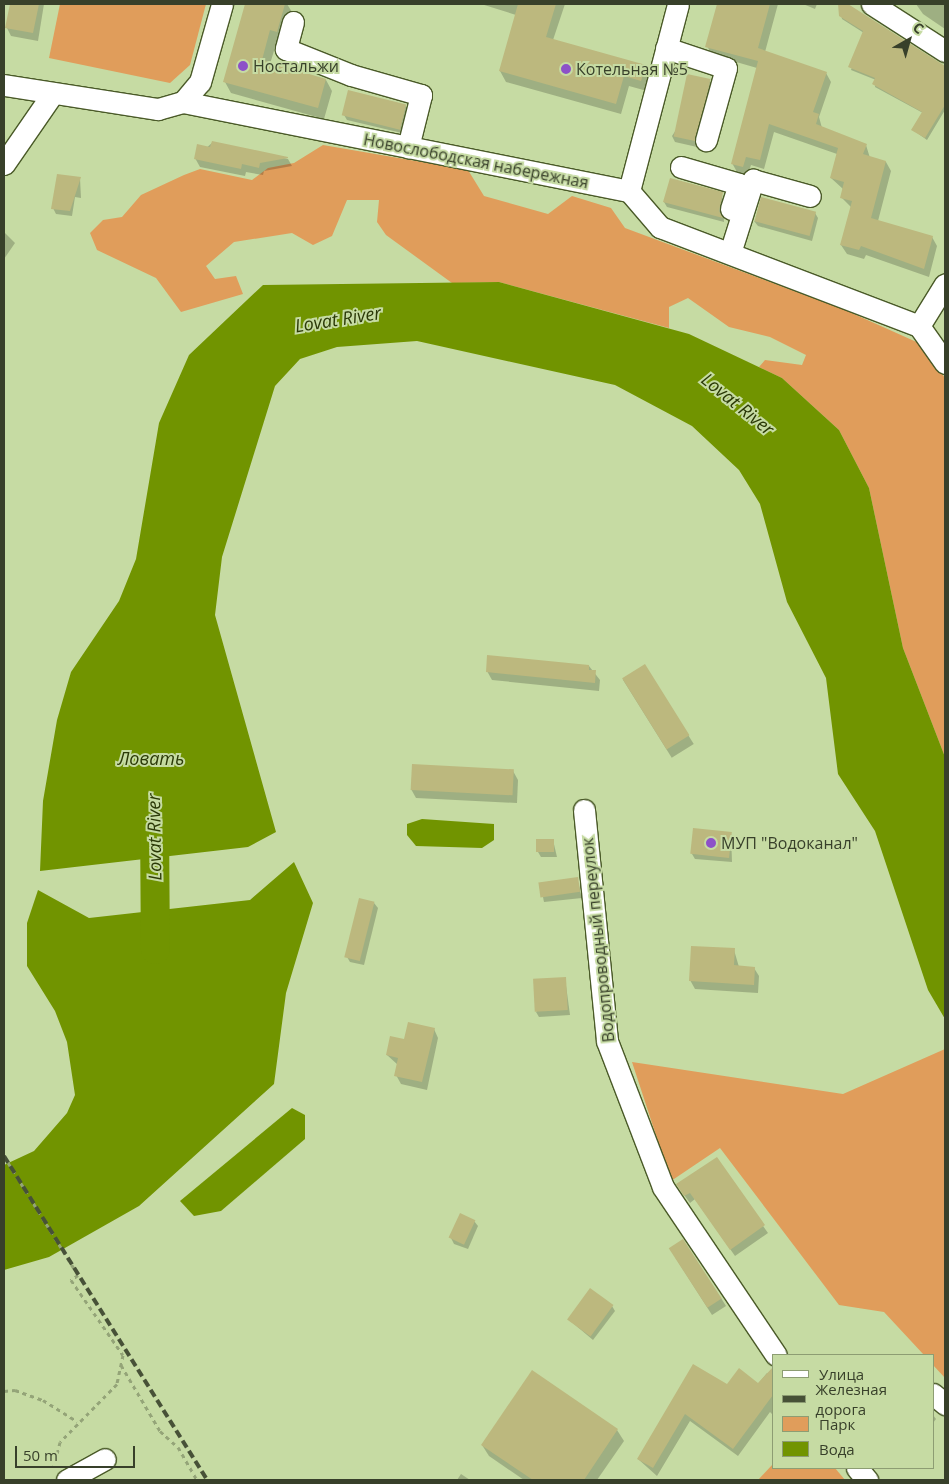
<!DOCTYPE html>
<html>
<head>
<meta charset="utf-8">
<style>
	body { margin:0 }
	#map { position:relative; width:949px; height:1484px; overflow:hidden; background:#c6dba3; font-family:"Open Sans",sans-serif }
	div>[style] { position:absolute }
	.green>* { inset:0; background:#e09d5b }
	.water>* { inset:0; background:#719400 }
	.shadow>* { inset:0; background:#0003; transform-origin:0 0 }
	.river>* { height:29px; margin:-14.5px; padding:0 14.5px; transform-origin:14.5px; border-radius:14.5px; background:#719400 }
	.building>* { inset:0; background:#bcb87e; transform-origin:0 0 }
	.path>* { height:3px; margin-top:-1.5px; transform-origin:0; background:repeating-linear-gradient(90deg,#94a478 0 4px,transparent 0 8px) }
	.roads { filter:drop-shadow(1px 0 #4a5a28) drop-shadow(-1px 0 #4a5a28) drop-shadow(0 1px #4a5a28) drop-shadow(0 -1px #4a5a28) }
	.minor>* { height:21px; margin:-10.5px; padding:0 10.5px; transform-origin:10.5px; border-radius:10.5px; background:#fff }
	.rail>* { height:4px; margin-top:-2px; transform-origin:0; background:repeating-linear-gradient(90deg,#475137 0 8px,transparent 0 12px) }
	.dots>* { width:14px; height:14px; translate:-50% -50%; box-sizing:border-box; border:2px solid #c6dba3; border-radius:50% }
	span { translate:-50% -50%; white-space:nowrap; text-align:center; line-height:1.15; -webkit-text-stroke:4px #c6dba3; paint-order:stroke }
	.poi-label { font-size:16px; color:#38402a }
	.left { translate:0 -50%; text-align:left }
	.street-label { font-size:16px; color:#38402a }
	.water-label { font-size:18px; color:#2b3907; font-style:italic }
	.frame { position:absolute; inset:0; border:5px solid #38402a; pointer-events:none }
	.legend { position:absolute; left:772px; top:1354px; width:162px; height:115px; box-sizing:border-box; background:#c6dba3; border:1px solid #8d9d73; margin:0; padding:6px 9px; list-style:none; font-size:15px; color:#38402a }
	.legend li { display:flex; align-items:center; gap:10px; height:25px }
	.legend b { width:25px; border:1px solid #8d9d73 }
	.north { position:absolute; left:884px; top:15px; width:50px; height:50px; -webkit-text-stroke:4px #c6dba3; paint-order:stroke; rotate:38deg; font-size:14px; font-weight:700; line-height:20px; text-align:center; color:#38402a }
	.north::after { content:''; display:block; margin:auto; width:18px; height:22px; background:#38402a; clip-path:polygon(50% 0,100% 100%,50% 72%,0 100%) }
	.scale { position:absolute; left:15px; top:1446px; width:120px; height:22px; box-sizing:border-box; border:2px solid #38402a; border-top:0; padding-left:6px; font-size:15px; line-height:18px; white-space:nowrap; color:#38402a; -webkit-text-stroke:4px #c6dba3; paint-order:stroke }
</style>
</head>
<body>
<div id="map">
	<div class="green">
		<i style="clip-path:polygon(60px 4px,206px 4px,190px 65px,170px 83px,49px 58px)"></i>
		<i style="clip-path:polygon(323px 145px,468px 170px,484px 196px,548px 214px,572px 196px,611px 208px,625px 228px,845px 310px,921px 344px,945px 378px,945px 757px,903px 648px,869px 488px,839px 430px,782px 378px,759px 367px,765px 360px,802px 365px,806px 355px,770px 337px,729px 327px,688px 298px,669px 307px,669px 328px,499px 282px,452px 283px,386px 235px,377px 222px,379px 200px,347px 200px,332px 236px,313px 245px,292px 233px,234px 242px,206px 266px,215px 279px,236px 276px,243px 294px,181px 312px,156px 278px,97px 250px,90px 233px,103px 220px,122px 217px,141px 195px,184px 175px,200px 169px,252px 180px,268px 168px,294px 163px)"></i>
		<i style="clip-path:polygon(945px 1049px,945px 1378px,933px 1365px,933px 1355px,924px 1355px,884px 1312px,839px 1305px,720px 1148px,671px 1181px,632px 1062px,843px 1094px)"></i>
		<i style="clip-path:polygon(773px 1464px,835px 1468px,845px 1480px,758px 1480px)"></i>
	</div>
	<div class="water">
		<i style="clip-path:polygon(499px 282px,689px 334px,782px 378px,839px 430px,869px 488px,903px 648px,945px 757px,945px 1019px,928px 990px,875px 831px,838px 774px,826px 678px,787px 602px,760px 504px,739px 470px,692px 426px,615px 385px,417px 341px,337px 347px,300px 359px,275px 386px,222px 557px,215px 615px,276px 832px,248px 847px,40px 871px,43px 801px,57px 720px,71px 672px,119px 601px,136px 559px,159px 423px,189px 355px,263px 285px)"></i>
		<i style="clip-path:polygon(422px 819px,494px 824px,494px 840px,482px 848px,416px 846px,407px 835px,407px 824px)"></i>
		<i style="clip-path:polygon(294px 862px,313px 903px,286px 993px,274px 1084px,139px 1206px,49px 1257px,4px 1270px,4px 1165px,34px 1151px,67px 1113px,75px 1095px,67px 1042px,55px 1011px,27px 966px,27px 923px,38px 890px,89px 918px,250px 900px)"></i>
		<i style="clip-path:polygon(292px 1108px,305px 1115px,305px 1139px,221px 1211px,194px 1216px,180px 1201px)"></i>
	</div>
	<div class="shadow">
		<i style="clip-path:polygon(11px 4px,44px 4px,38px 41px,11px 36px,7px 28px)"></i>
		<i style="clip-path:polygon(246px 4px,287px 4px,292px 12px,284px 43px,277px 41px,270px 64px,326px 80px,332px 91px,324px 119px,231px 93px,225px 82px)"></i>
		<i style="clip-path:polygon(481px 4px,565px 4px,553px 40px,645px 66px,651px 76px,647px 91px,629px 86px,621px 114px,506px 82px,500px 71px,516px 15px)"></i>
		<i style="clip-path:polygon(718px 4px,778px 4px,765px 52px,826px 73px,831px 82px,819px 117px,822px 128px,866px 145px,870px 158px,886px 162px,891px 171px,878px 221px,932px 237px,937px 246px,929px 277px,866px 255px,864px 259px,847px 254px,841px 245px,852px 208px,841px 197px,843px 189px,831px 178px,837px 154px,774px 132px,764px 169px,751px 165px,748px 175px,737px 172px,732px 163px,757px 68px,712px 55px,707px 46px)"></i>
		<i style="clip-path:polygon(803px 4px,817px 4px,815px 9px)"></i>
		<i style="clip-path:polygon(839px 4px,945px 68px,945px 110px,927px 140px,913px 130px,923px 113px,875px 87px,876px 80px,851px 70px,864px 33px,842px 19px)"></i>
		<i style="clip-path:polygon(916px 4px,945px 4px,945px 29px,923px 14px)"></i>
		<i style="clip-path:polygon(709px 80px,712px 86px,697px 147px,675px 142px,672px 136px)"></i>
		<i style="clip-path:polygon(405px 105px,408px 111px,402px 133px,347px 120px,344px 115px)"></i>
		<i style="clip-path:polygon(213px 142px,288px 159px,292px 166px,264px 171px,263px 175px,246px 172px,245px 176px,200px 167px,195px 158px)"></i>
		<i style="clip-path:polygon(80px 178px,81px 198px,75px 197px,72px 216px,56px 214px,53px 208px)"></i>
		<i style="clip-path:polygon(722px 193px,724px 222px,667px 207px,664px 202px)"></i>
		<i style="clip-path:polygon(815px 213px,818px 218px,812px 241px,758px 226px,754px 221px)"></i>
		<i style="clip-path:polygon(4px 232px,15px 243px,4px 259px)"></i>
		<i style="clip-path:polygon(589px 666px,600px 680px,599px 691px,492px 680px,487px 671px)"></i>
		<i style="left:645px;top:666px;width:92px;height:26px;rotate:58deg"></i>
		<i style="clip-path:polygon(513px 771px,518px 780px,517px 803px,416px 798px,411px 789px)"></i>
		<i style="clip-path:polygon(731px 833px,732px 862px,695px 859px,692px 854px)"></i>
		<i style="clip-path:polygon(553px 840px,557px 857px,541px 857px,538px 852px)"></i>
		<i style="clip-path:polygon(577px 878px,582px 898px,544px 902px,540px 883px)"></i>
		<i style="clip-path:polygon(374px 903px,378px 908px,364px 965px,350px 962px,347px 957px)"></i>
		<i style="clip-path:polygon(734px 950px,739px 967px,754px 968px,759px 976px,758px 993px,695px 989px,690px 980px)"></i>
		<i style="clip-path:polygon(565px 978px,570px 1015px,539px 1017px,536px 1012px)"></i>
		<i style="clip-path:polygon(434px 1029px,438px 1038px,427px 1090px,401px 1084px,396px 1075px,398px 1065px,387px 1055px,405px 1040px)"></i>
		<i style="clip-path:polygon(716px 1159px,768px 1233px,735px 1256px,695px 1199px,690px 1203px,682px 1192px)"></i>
		<i style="clip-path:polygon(474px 1221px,478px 1226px,468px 1249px,454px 1244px,451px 1238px)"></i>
		<i style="clip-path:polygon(675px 1257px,721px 1298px,726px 1306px,712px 1315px)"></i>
		<i style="clip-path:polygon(612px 1306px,615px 1311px,593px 1340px,568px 1319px)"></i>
		<i style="clip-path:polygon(693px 1366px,728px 1386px,758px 1384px,767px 1373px,773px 1377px,773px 1415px,770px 1412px,738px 1456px,690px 1421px,657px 1476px,638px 1459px)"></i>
		<i style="clip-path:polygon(532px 1372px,617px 1430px,624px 1441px,597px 1480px,524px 1480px,489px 1456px,482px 1445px)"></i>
		<i style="clip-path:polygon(933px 1415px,936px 1419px,933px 1423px)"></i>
		<i style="clip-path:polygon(461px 1474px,470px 1480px,457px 1480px)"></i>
	</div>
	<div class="river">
		<i style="left:154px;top:818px;width:131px;rotate:89.6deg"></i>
	</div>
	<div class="building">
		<i style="clip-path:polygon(10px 4px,39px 4px,33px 33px,5px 28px)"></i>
		<i style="clip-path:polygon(245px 4px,285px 4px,277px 32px,270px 30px,262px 60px,326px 79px,318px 108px,223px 82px)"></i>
		<i style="clip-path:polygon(518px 4px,556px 4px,546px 37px,646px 65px,641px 81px,624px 76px,616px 104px,499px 71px)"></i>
		<i style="clip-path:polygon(717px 4px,770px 4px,758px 48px,827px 72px,813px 112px,819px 114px,816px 124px,867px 144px,863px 154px,886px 161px,871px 218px,933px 236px,924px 269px,861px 246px,859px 250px,840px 245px,852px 201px,840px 198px,844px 182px,830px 178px,838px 148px,769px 124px,760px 160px,746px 157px,743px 167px,731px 164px,758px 61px,705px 47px)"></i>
		<i style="clip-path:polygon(838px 4px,848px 4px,945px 66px,945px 105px,925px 138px,911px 130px,922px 112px,872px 84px,875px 78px,848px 67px,863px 31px,839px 16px)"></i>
		<i style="left:687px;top:74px;width:24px;height:64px;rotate:12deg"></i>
		<i style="left:348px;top:90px;width:60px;height:26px;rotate:14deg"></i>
		<i style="clip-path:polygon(212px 141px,288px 157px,288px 158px,260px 163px,259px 168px,242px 164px,241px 169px,194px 159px,197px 144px,210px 147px)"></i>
		<i style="clip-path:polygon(57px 174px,81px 177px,70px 211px,51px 209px)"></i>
		<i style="clip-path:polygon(670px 178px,723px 192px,719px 211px,723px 218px,663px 202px)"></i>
		<i style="left:761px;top:197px;width:57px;height:25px;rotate:15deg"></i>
		<i style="clip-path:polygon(487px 655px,589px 665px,589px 670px,596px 670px,595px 683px,486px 672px)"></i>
		<i style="left:645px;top:664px;width:84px;height:27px;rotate:58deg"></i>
		<i style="left:412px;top:764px;width:102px;height:26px;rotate:3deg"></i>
		<i style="left:693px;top:828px;width:39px;height:26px;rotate:6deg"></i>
		<i style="left:554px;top:839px;width:13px;height:18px;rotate:90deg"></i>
		<i style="left:578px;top:877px;width:15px;height:40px;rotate:82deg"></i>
		<i style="left:359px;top:898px;width:16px;height:61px;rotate:14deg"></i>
		<i style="clip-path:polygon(691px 946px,735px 948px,734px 965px,755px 967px,754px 985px,689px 981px)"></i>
		<i style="left:566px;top:977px;width:33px;height:33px;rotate:87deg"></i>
		<i style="clip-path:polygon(408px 1022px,435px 1028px,422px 1082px,394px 1076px,398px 1058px,386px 1055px,390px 1036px,404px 1039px)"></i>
		<i style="clip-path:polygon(717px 1157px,765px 1225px,730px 1250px,690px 1193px,684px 1196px,676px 1184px)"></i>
		<i style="left:460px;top:1213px;width:17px;height:27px;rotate:25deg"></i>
		<i style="left:683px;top:1239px;width:71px;height:17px;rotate:57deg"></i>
		<i style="left:590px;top:1288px;width:29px;height:39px;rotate:36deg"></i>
		<i style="clip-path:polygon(693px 1364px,727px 1384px,739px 1368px,758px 1383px,773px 1367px,773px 1395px,733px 1449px,685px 1414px,653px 1468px,637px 1459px)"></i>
		<i style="clip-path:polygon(532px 1370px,618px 1429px,584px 1480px,533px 1480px,481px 1445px)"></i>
	</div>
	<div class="path">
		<i style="left:4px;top:1156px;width:140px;rotate:58.1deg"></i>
		<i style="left:78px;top:1275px;width:9px;rotate:144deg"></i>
		<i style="left:71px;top:1280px;width:91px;rotate:55.3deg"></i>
		<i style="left:123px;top:1355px;width:30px;rotate:102deg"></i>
		<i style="left:117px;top:1384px;width:81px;rotate:134.5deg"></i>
		<i style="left:60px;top:1442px;width:25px;rotate:104deg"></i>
		<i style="left:121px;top:1365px;width:77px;rotate:59.4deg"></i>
		<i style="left:160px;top:1431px;width:24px;rotate:42deg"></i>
		<i style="left:178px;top:1447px;width:38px;rotate:60deg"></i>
		<i style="left:4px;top:1391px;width:11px;rotate:-5deg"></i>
		<i style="left:15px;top:1390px;width:30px;rotate:20deg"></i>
		<i style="left:43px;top:1400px;width:40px;rotate:32deg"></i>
	</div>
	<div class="roads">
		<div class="minor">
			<i style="left:872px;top:4px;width:87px;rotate:32.8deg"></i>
			<i style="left:293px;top:22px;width:28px;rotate:105deg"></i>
			<i style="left:286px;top:49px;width:70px;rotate:21.8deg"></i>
			<i style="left:351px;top:75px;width:73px;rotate:15.9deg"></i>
			<i style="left:421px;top:95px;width:54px;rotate:104deg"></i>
			<i style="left:666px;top:48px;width:63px;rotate:18.4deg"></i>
			<i style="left:726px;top:68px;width:75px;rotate:105.5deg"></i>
			<i style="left:4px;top:85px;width:156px;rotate:8.9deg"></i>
			<i style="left:158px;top:109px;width:26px;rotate:-16deg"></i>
			<i style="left:183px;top:102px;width:455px;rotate:11.3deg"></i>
			<i style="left:629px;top:191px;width:48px;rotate:49.3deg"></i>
			<i style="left:660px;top:227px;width:277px;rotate:20.9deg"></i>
			<i style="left:183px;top:102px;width:26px;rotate:-50deg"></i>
			<i style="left:200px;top:82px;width:81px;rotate:-74.2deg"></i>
			<i style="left:4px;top:164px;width:86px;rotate:-55.4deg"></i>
			<i style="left:681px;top:167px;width:60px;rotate:16.3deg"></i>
			<i style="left:739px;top:184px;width:26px;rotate:108deg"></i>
			<i style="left:629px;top:191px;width:193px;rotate:-75.3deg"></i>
			<i style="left:730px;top:253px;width:77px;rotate:-72.5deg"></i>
			<i style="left:753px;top:180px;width:59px;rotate:15.7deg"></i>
			<i style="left:919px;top:326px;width:49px;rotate:-58.2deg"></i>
			<i style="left:919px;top:326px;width:45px;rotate:54.9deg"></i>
			<i style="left:584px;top:810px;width:232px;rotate:84.3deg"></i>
			<i style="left:607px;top:1041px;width:156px;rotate:69deg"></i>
			<i style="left:663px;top:1187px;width:202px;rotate:56.1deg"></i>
			<i style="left:933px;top:1394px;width:16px;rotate:40deg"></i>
			<i style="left:857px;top:1468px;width:16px;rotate:50deg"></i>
			<i style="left:67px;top:1480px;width:43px;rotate:-28.9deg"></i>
		</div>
	</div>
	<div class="rail">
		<i style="left:4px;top:1156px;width:382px;rotate:57.9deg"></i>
	</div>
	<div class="dots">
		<i style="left:243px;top:66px;background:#8d51c8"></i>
		<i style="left:566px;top:69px;background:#8d51c8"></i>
		<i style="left:711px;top:843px;background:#8d51c8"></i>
	</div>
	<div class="poi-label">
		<span class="left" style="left:253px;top:66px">Ностальжи</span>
		<span class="left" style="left:576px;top:69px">Котельная №5</span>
		<span class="left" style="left:721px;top:843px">МУП "Водоканал"</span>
	</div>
	<div class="street-label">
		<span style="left:476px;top:161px;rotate:11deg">Новослободская набережная</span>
		<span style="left:598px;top:940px;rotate:-96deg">Водопроводный переулок</span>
	</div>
	<div class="water-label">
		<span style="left:338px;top:319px;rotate:-9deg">Lovat River</span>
		<span style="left:738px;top:404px;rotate:39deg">Lovat River</span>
		<span style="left:151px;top:758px">Ловать</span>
		<span style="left:154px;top:837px;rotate:-91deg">Lovat River</span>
	</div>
	<div class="frame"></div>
	<ul class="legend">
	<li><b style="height:6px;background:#fff"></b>Улица</li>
	<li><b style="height:6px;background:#475137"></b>Железная дорога</li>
	<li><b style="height:14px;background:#e09d5b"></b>Парк</li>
	<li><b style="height:14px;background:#719400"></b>Вода</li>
	</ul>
	<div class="north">С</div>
	<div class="scale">50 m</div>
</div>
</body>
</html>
